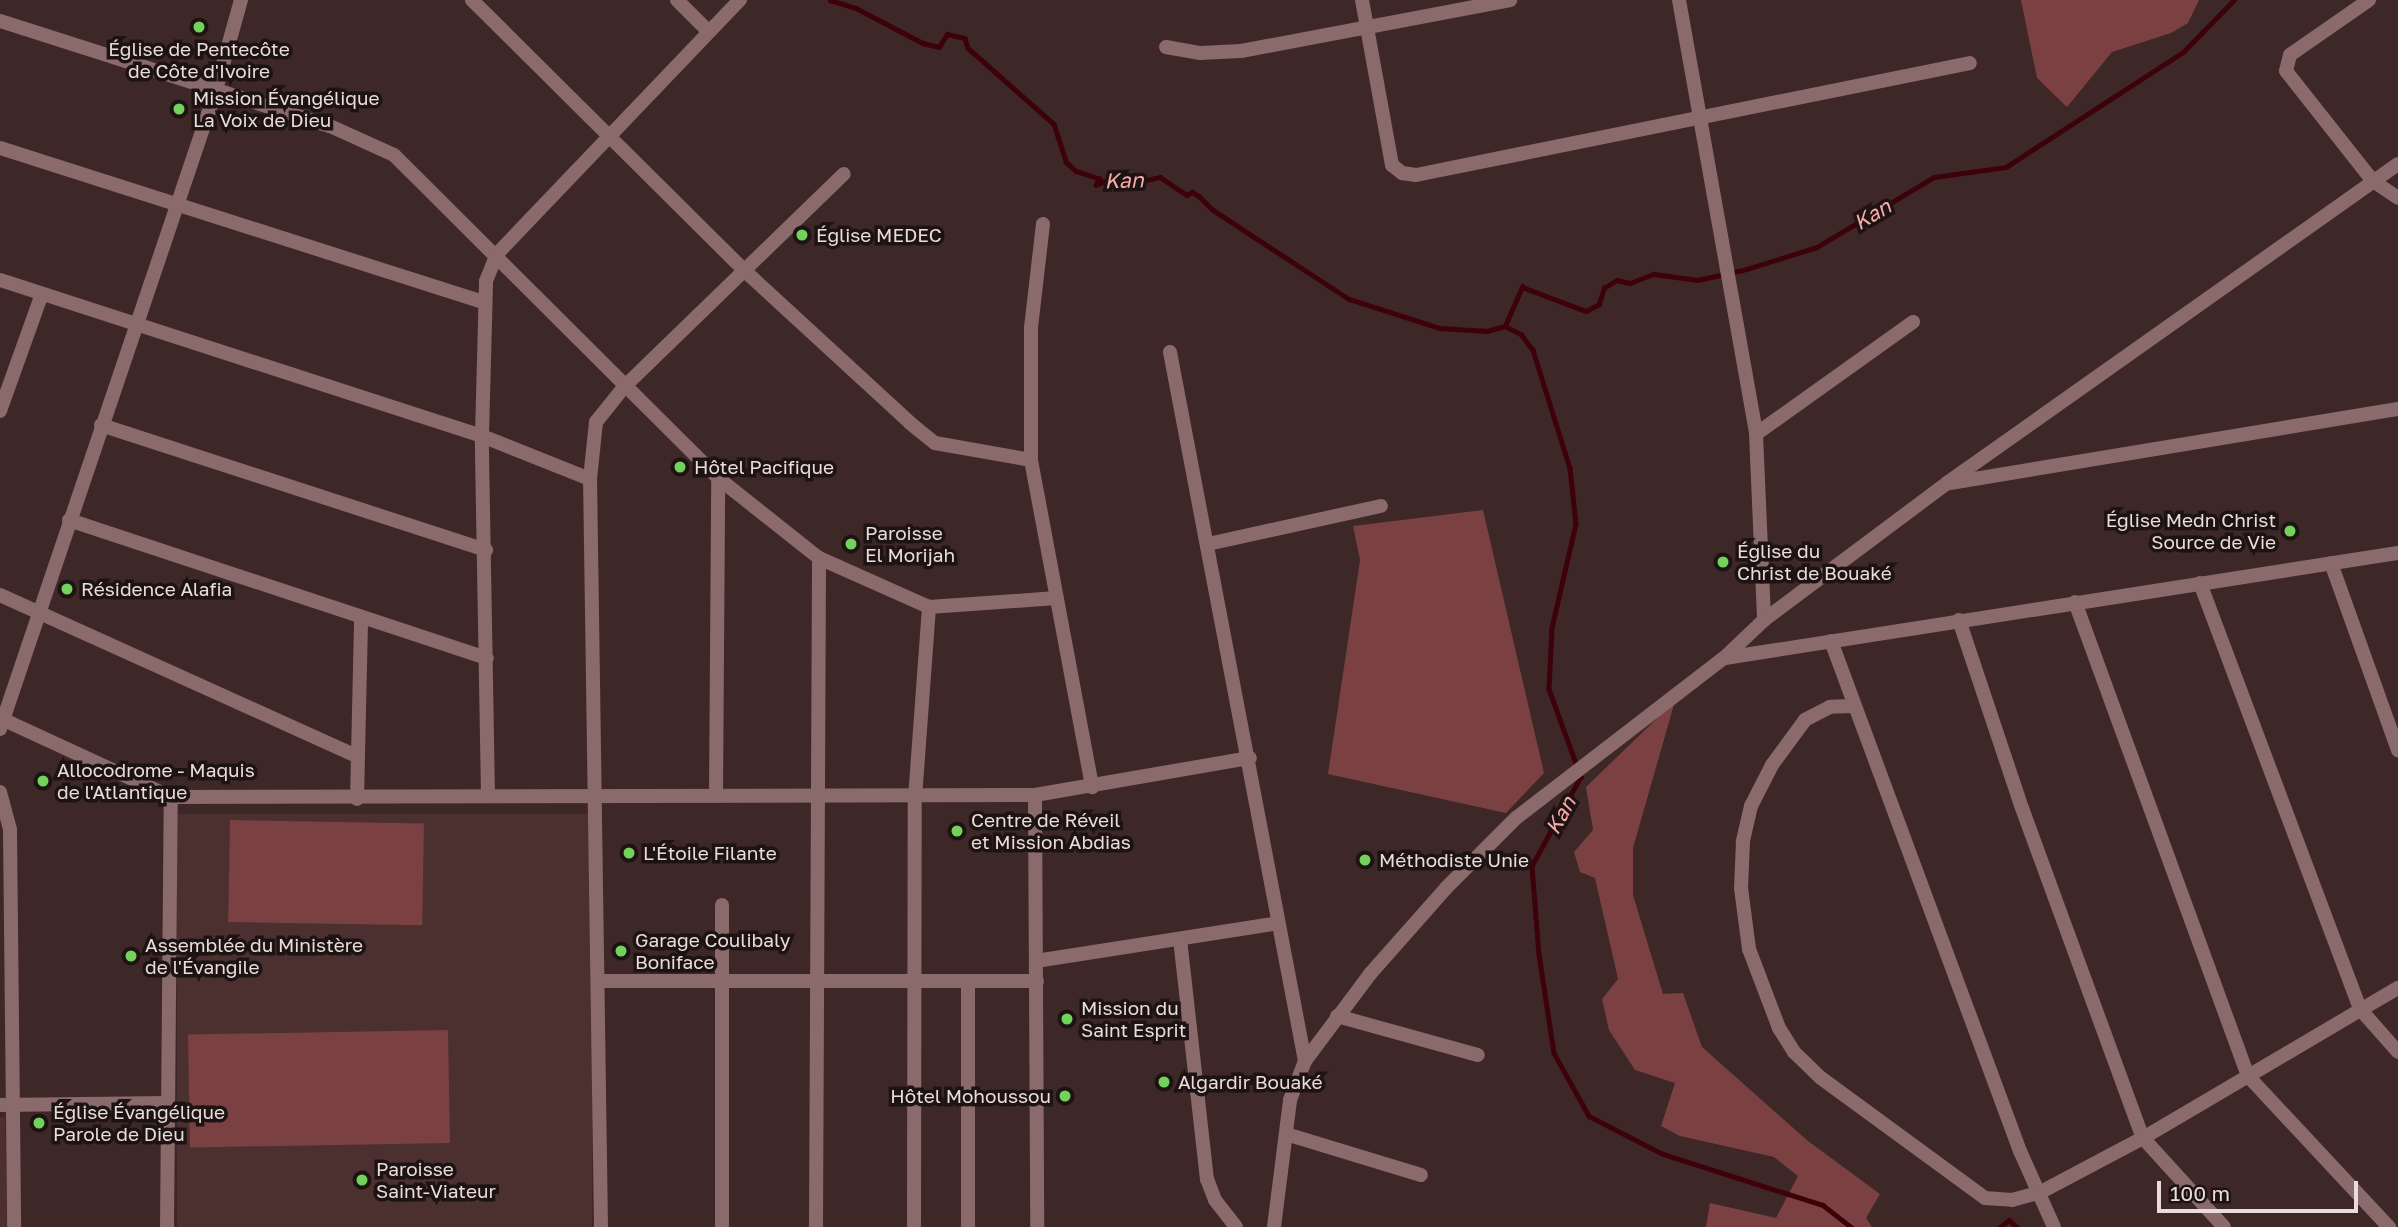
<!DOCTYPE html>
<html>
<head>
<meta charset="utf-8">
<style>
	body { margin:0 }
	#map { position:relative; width:2398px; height:1227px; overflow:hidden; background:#3d2827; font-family:"Golos Text",sans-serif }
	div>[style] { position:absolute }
	.built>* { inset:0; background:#4c2f2f; transform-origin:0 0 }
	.green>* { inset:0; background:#7b4042; transform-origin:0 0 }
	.stream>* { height:4.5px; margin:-2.25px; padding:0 2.25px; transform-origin:2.25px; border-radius:2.25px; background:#3d010a }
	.minor>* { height:14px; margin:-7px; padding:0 7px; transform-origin:7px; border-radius:7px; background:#8a6a6a }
	.dots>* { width:19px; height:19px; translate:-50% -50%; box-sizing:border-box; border:4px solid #1d1313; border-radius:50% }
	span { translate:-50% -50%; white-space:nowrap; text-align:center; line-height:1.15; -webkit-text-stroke:7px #1d1313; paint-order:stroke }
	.poi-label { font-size:19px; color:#ebdcdc }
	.left { translate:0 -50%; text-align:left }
	.right { translate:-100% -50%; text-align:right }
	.water-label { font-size:21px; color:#fbaaaa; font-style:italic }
	.scale { position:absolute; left:2157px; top:1181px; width:201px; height:32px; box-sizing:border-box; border:4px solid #ebdcdc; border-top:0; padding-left:9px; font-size:21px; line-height:24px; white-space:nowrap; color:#ebdcdc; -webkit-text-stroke:5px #1d1313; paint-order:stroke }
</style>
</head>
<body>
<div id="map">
	<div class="built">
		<i style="left:592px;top:814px;width:413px;height:415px;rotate:90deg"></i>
		<i style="clip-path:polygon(0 1117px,5px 1117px,7px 1227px,0 1227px)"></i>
	</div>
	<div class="green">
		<i style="clip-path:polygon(2021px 0,2199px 0,2188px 23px,2171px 33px,2112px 52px,2067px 107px,2037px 78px)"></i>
		<i style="clip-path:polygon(1483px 510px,1544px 773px,1506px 813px,1328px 774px,1360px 560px,1353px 526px)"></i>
		<i style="clip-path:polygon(1675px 701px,1633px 848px,1633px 895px,1663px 994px,1683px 993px,1702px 1047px,1808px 1141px,1880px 1194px,1866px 1218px,1872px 1227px,1706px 1227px,1710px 1203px,1776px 1218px,1798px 1176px,1774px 1157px,1680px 1136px,1661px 1126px,1675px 1083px,1635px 1070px,1609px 1030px,1602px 999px,1618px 979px,1595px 878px,1580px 872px,1574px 852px,1593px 830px,1586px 787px)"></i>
		<i style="left:230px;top:820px;width:194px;height:102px;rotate:1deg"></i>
		<i style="left:448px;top:1030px;width:113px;height:260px;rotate:89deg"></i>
	</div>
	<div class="stream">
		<i style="left:830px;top:0;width:27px;rotate:17deg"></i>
		<i style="left:856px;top:8px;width:76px;rotate:27.6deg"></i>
		<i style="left:923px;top:43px;width:16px;rotate:14deg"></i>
		<i style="left:939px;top:47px;width:15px;rotate:-58deg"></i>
		<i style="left:947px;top:34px;width:18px;rotate:13deg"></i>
		<i style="left:965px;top:38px;width:10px;rotate:73deg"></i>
		<i style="left:968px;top:48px;width:115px;rotate:41.5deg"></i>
		<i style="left:1054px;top:124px;width:40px;rotate:72deg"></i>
		<i style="left:1066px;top:162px;width:13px;rotate:42deg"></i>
		<i style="left:1076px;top:171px;width:25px;rotate:18deg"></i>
		<i style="left:1100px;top:179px;width:7px;rotate:124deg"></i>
		<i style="left:1096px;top:185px;width:15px;rotate:-23deg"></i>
		<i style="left:1110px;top:179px;width:22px;rotate:10deg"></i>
		<i style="left:1132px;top:183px;width:29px;rotate:-12deg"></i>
		<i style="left:1160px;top:177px;width:32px;rotate:34deg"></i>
		<i style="left:1187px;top:195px;width:6px;rotate:-31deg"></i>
		<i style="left:1192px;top:192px;width:8px;rotate:30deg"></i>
		<i style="left:1199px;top:196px;width:20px;rotate:45deg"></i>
		<i style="left:1213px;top:210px;width:163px;rotate:33.2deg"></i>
		<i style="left:1349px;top:299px;width:96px;rotate:17.7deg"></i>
		<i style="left:1440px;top:328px;width:47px;rotate:3.7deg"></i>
		<i style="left:1487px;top:331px;width:19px;rotate:-16deg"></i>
		<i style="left:1505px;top:326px;width:43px;rotate:-66.4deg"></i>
		<i style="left:1522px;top:287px;width:68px;rotate:20.6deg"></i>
		<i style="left:1586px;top:311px;width:15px;rotate:-28deg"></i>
		<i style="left:1599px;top:304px;width:17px;rotate:-73deg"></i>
		<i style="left:1604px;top:288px;width:15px;rotate:-32deg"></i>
		<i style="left:1617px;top:280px;width:13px;rotate:13deg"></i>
		<i style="left:1630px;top:283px;width:26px;rotate:-21deg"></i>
		<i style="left:1654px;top:274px;width:44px;rotate:7.8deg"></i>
		<i style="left:1698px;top:280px;width:50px;rotate:-12.7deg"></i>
		<i style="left:1747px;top:269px;width:73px;rotate:-17.4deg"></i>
		<i style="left:1817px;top:247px;width:136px;rotate:-30.9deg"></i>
		<i style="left:1934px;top:177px;width:73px;rotate:-7.9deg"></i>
		<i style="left:2006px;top:167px;width:211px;rotate:-33deg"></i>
		<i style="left:2183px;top:52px;width:73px;rotate:-45.6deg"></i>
		<i style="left:1505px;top:326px;width:18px;rotate:27deg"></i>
		<i style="left:1521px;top:334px;width:20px;rotate:53deg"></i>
		<i style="left:1533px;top:350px;width:124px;rotate:72.6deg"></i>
		<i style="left:1570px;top:468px;width:56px;rotate:83.9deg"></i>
		<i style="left:1576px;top:524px;width:107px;rotate:103deg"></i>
		<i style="left:1552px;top:628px;width:61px;rotate:92.8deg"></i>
		<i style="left:1549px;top:689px;width:94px;rotate:70deg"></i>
		<i style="left:1581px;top:777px;width:102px;rotate:118.8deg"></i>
		<i style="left:1532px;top:866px;width:88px;rotate:85.5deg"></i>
		<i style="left:1539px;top:954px;width:100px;rotate:81.4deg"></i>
		<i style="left:1554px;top:1053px;width:72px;rotate:60.9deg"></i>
		<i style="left:1589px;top:1116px;width:83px;rotate:27.2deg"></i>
		<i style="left:1663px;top:1154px;width:168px;rotate:17.7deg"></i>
		<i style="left:1823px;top:1205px;width:36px;rotate:38deg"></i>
		<i style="left:2000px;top:1227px;width:11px;rotate:-38deg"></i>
		<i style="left:2009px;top:1220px;width:11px;rotate:41deg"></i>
	</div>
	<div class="minor">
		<i style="left:472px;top:0;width:386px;rotate:44.8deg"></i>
		<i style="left:746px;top:272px;width:223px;rotate:42.6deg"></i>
		<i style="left:910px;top:423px;width:32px;rotate:39deg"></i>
		<i style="left:935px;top:443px;width:97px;rotate:10deg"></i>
		<i style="left:677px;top:0;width:45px;rotate:45deg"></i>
		<i style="left:1362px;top:0;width:168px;rotate:79.7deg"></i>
		<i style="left:1392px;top:165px;width:13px;rotate:39deg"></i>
		<i style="left:1402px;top:173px;width:14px;rotate:8deg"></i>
		<i style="left:1416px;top:175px;width:565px;rotate:-11.43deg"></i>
		<i style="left:1679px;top:0;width:441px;rotate:79.9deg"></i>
		<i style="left:1756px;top:434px;width:186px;rotate:87.5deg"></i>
		<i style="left:2369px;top:0;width:96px;rotate:145.2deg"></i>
		<i style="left:2290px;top:55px;width:16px;rotate:104deg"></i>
		<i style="left:2286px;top:71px;width:140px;rotate:51.7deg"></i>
		<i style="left:2373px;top:181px;width:30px;rotate:34deg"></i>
		<i style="left:0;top:21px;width:346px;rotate:17.7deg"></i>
		<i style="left:330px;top:126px;width:70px;rotate:24.4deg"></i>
		<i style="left:394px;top:155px;width:457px;rotate:44.9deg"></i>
		<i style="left:718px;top:478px;width:129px;rotate:38.4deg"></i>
		<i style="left:819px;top:558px;width:120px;rotate:24deg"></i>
		<i style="left:929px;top:607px;width:128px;rotate:-4deg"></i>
		<i style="left:1166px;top:47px;width:35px;rotate:10deg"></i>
		<i style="left:1200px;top:53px;width:41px;rotate:-2.8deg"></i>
		<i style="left:1241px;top:51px;width:274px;rotate:-10.7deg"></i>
		<i style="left:0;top:148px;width:507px;rotate:17.68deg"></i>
		<i style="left:1043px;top:224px;width:104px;rotate:96.6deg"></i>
		<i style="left:1031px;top:327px;width:133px;rotate:90deg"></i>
		<i style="left:1031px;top:460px;width:333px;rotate:79.4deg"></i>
		<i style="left:0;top:280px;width:507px;rotate:17.93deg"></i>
		<i style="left:482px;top:436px;width:116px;rotate:21.7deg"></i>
		<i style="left:1170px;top:352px;width:722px;rotate:79.22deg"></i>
		<i style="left:0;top:411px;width:124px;rotate:-70.3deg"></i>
		<i style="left:101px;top:425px;width:405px;rotate:18deg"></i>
		<i style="left:1756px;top:434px;width:193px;rotate:-35.5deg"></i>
		<i style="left:1950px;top:483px;width:454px;rotate:-9.4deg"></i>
		<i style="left:69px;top:520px;width:440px;rotate:18.3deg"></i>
		<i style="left:1208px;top:544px;width:177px;rotate:-12.4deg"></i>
		<i style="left:2331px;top:563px;width:199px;rotate:70.3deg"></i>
		<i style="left:2200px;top:583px;width:455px;rotate:69.4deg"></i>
		<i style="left:2360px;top:1009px;width:57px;rotate:48.5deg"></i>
		<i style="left:0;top:595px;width:392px;rotate:24.3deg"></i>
		<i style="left:2075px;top:602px;width:505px;rotate:69.95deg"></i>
		<i style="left:2248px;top:1076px;width:207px;rotate:47deg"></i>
		<i style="left:1959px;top:620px;width:198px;rotate:71.5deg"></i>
		<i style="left:2022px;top:808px;width:351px;rotate:69.9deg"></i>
		<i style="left:2143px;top:1138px;width:120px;rotate:47.7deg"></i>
		<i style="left:1831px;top:641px;width:544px;rotate:69.67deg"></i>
		<i style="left:2020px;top:1151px;width:83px;rotate:65.9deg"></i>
		<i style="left:1725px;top:658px;width:681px;rotate:-8.87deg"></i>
		<i style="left:1853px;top:706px;width:23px;rotate:178deg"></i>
		<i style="left:1830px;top:707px;width:28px;rotate:153deg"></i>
		<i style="left:1805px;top:720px;width:56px;rotate:126.3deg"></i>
		<i style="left:1772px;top:765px;width:46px;rotate:117.1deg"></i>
		<i style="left:1751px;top:806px;width:37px;rotate:103deg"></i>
		<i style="left:1743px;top:842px;width:46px;rotate:92.5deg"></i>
		<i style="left:1741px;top:888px;width:62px;rotate:82.5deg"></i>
		<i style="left:1749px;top:949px;width:85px;rotate:69.2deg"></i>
		<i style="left:1779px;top:1028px;width:28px;rotate:58deg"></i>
		<i style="left:1794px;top:1052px;width:37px;rotate:44deg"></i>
		<i style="left:1821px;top:1078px;width:203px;rotate:36.2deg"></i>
		<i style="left:1985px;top:1198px;width:27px;rotate:4deg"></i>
		<i style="left:2012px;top:1200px;width:28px;rotate:-15deg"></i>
		<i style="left:2039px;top:1193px;width:118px;rotate:-27.9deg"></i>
		<i style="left:2143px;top:1138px;width:296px;rotate:-30.5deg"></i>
		<i style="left:0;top:718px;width:188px;rotate:24.8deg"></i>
		<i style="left:171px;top:797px;width:864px;rotate:-0.13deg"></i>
		<i style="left:1035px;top:795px;width:218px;rotate:-9.8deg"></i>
		<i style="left:0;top:729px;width:671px;rotate:-71.32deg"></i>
		<i style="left:215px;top:93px;width:97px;rotate:-74.4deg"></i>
		<i style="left:0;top:792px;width:39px;rotate:75deg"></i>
		<i style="left:10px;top:830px;width:397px;rotate:89.4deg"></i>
		<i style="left:1035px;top:795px;width:432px;rotate:89.7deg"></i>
		<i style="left:488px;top:796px;width:360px;rotate:-91deg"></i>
		<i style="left:482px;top:436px;width:155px;rotate:-88.5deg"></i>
		<i style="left:486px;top:281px;width:29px;rotate:-68deg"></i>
		<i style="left:497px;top:254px;width:352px;rotate:-46.3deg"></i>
		<i style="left:716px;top:796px;width:318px;rotate:-89.6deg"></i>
		<i style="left:357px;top:799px;width:182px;rotate:-88.7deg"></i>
		<i style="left:722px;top:905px;width:322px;rotate:90deg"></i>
		<i style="left:1180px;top:939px;width:242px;rotate:83.6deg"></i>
		<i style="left:1207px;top:1179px;width:22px;rotate:69deg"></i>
		<i style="left:1215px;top:1200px;width:34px;rotate:52deg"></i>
		<i style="left:1036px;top:961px;width:245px;rotate:-8.9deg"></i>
		<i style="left:599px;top:981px;width:438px"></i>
		<i style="left:968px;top:981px;width:246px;rotate:90deg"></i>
		<i style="left:1337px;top:1016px;width:146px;rotate:15.5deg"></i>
		<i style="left:0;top:1105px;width:166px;rotate:-0.7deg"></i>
		<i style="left:1286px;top:1134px;width:141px;rotate:16.9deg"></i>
		<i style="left:167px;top:1227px;width:430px;rotate:-89.5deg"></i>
		<i style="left:601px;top:1227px;width:748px;rotate:-90.84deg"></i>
		<i style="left:590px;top:479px;width:57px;rotate:-84deg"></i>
		<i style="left:596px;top:422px;width:45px;rotate:-51.3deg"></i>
		<i style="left:624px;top:387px;width:306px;rotate:-44.1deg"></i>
		<i style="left:816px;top:1227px;width:669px;rotate:-89.74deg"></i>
		<i style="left:914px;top:1227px;width:429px;rotate:-89.9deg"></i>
		<i style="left:915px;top:798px;width:192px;rotate:-85.8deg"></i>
		<i style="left:1274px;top:1227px;width:128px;rotate:-82.8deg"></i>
		<i style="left:1290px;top:1100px;width:42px;rotate:-69deg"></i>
		<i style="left:1305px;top:1061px;width:109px;rotate:-53.2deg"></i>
		<i style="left:1370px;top:974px;width:115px;rotate:-48.5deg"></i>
		<i style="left:1446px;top:888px;width:99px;rotate:-45deg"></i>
		<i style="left:1516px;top:818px;width:262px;rotate:-37.6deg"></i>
		<i style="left:1724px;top:658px;width:55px;rotate:-43.5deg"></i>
		<i style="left:1764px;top:620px;width:229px;rotate:-36.8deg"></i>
		<i style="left:1947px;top:483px;width:552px;rotate:-35.27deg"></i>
	</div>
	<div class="dots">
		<i style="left:199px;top:27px;background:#73d25c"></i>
		<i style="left:179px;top:109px;background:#73d25c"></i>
		<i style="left:802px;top:235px;background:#73d25c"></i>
		<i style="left:680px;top:467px;background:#73d25c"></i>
		<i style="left:2290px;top:531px;background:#73d25c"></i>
		<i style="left:851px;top:544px;background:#73d25c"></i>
		<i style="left:1723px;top:562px;background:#73d25c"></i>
		<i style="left:67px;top:589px;background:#73d25c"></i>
		<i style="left:43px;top:781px;background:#73d25c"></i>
		<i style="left:957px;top:831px;background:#73d25c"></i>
		<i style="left:629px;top:853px;background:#73d25c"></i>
		<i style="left:1365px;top:860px;background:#73d25c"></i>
		<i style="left:621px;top:951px;background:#73d25c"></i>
		<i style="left:131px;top:956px;background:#73d25c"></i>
		<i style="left:1067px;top:1019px;background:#73d25c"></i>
		<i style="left:1164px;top:1082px;background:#73d25c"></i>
		<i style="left:1065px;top:1096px;background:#73d25c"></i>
		<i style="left:39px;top:1123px;background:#73d25c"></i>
		<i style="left:362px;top:1180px;background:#73d25c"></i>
	</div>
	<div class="poi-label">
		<span style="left:199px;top:60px">Église de Pentecôte<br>de Côte d'Ivoire</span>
		<span class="left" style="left:193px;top:109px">Mission Évangélique<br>La Voix de Dieu</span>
		<span class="left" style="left:816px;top:235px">Église MEDEC</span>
		<span class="left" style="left:694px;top:467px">Hôtel Pacifique</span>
		<span class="right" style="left:2276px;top:531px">Église Medn Christ<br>Source de Vie</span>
		<span class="left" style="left:865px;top:544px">Paroisse<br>El Morijah</span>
		<span class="left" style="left:1737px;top:562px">Église du<br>Christ de Bouaké</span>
		<span class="left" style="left:81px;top:589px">Résidence Alafia</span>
		<span class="left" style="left:57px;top:781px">Allocodrome - Maquis<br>de l'Atlantique</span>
		<span class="left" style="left:971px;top:831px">Centre de Réveil<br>et Mission Abdias</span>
		<span class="left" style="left:643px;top:853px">L'Étoile Filante</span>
		<span class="left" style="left:1379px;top:860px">Méthodiste Unie</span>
		<span class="left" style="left:635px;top:951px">Garage Coulibaly<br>Boniface</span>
		<span class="left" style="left:145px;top:956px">Assemblée du Ministère<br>de l'Évangile</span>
		<span class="left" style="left:1081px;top:1019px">Mission du<br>Saint Esprit</span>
		<span class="left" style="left:1178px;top:1082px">Algardir Bouaké</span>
		<span class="right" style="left:1051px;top:1096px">Hôtel Mohoussou</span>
		<span class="left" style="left:53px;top:1123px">Église Évangélique<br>Parole de Dieu</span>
		<span class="left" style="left:376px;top:1180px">Paroisse<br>Saint-Viateur</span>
	</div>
	<div class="water-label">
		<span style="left:1124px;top:180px;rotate:-2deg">Kan</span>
		<span style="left:1872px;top:214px;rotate:-31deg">Kan</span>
		<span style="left:1560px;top:815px;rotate:-61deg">Kan</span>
	</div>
	<div class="scale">100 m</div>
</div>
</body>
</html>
